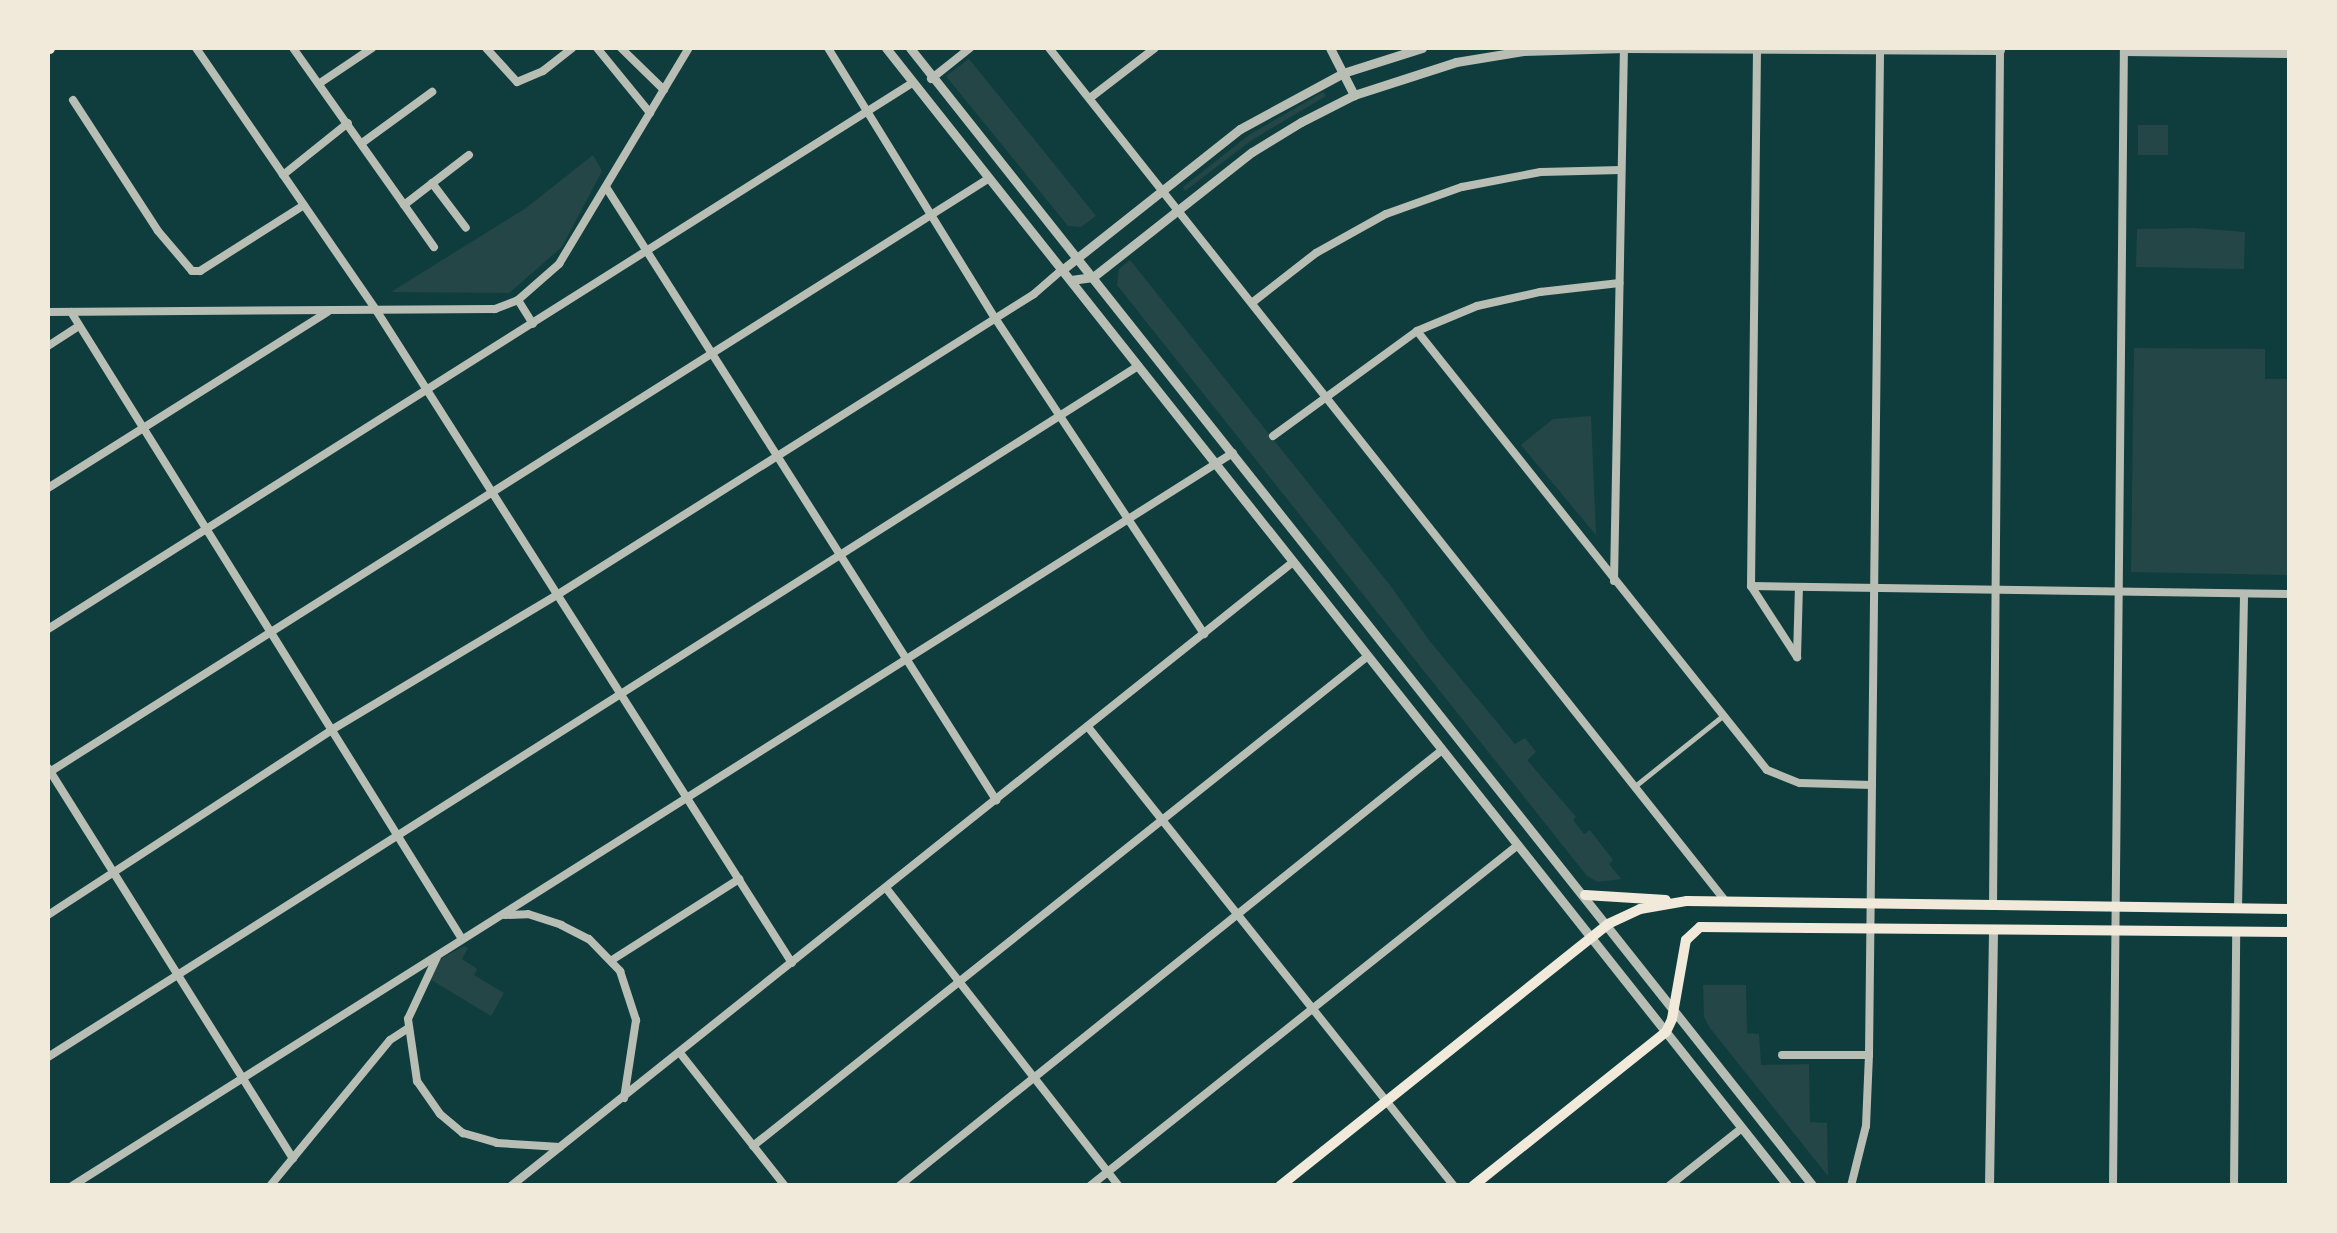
<!DOCTYPE html>
<html>
<head>
<meta charset="utf-8">
<style>
	body { margin:0 }
	#map { position:relative; width:2337px; height:1233px; overflow:hidden; background:#0f3d3e; font-family:"DejaVu Sans",sans-serif }
	div>[style] { position:absolute }
	.green>* { inset:0; background:#244646; transform-origin:0 0 }
	.pedestrian>* { height:5px; margin:-2.5px; padding:0 2.5px; transform-origin:2.5px; border-radius:2.5px; background:#b8beb3 }
	.minor>* { height:8px; margin:-4px; padding:0 4px; transform-origin:4px; border-radius:4px; background:#b8beb3 }
	.tertiary>* { height:9px; margin:-4.5px; padding:0 4.5px; transform-origin:4.5px; border-radius:4.5px; background:#b8beb3 }
	.secondary>* { height:10px; margin:-5px; padding:0 5px; transform-origin:5px; border-radius:5px; background:#f1e9da }
	.trunk>* { height:11px; margin:-5.5px; padding:0 5.5px; transform-origin:5.5px; border-radius:5.5px; background:#f1e9da }
	span { translate:-50% -50%; white-space:nowrap; text-align:center; line-height:1.15; -webkit-text-stroke:9px #f1e9da; paint-order:stroke }
	.frame { position:absolute; inset:0; border:50px solid #f1e9da; pointer-events:none }
</style>
</head>
<body>
<div id="map">
	<div class="green">
		<i style="clip-path:polygon(969px 59px,1038px 144px,1096px 216px,1081px 227px,1068px 226px,946px 76px)"></i>
		<i style="clip-path:polygon(1323px 92px,1326px 96px,1252px 140px,1185px 191px,1183px 187px,1249px 135px)"></i>
		<i style="left:2138px;top:125px;width:30px;height:30px"></i>
		<i style="clip-path:polygon(593px 155px,602px 171px,562px 247px,509px 293px,391px 292px,526px 208px)"></i>
		<i style="clip-path:polygon(2194px 228px,2245px 232px,2244px 269px,2136px 267px,2137px 229px)"></i>
		<i style="clip-path:polygon(1130px 260px,1393px 589px,1428px 639px,1515px 744px,1525px 738px,1536px 752px,1527px 760px,1576px 817px,1573px 820px,1584px 834px,1590px 830px,1613px 860px,1609px 864px,1621px 879px,1598px 882px,1587px 876px,1117px 285px,1119px 269px)"></i>
		<i style="clip-path:polygon(2134px 348px,2265px 349px,2265px 379px,2289px 379px,2289px 575px,2131px 572px)"></i>
		<i style="clip-path:polygon(1591px 416px,1596px 535px,1521px 445px,1553px 419px)"></i>
		<i style="clip-path:polygon(464px 946px,468px 948px,462px 959px,477px 969px,474px 975px,504px 993px,491px 1016px,428px 978px,442px 958px)"></i>
		<i style="clip-path:polygon(1703px 985px,1746px 985px,1747px 1033px,1759px 1034px,1761px 1065px,1809px 1064px,1810px 1122px,1827px 1123px,1828px 1176px,1710px 1028px,1704px 1017px)"></i>
	</div>
	<div class="pedestrian">
		<i style="left:1635px;top:786px;width:110px;rotate:-38.7deg"></i>
	</div>
	<div class="minor">
		<i style="left:196px;top:48px;width:318px;rotate:55.5deg"></i>
		<i style="left:376px;top:310px;width:774px;rotate:57.5deg"></i>
		<i style="left:293px;top:48px;width:244px;rotate:54.7deg"></i>
		<i style="left:486px;top:48px;width:46px;rotate:47.6deg"></i>
		<i style="left:517px;top:82px;width:28px;rotate:-23deg"></i>
		<i style="left:543px;top:71px;width:37px;rotate:-38deg"></i>
		<i style="left:597px;top:48px;width:84px;rotate:50.8deg"></i>
		<i style="left:621px;top:48px;width:60px;rotate:44.3deg"></i>
		<i style="left:828px;top:48px;width:317px;rotate:58.3deg"></i>
		<i style="left:995px;top:318px;width:379px;rotate:56.5deg"></i>
		<i style="left:1049px;top:48px;width:1090px;rotate:51.59deg"></i>
		<i style="left:1757px;top:49px;width:537px;rotate:90.64deg"></i>
		<i style="left:1751px;top:586px;width:85px;rotate:57.1deg"></i>
		<i style="left:931px;top:79px;width:50px;rotate:-38.5deg"></i>
		<i style="left:320px;top:83px;width:63px;rotate:-33.9deg"></i>
		<i style="left:1090px;top:98px;width:82px;rotate:-37.6deg"></i>
		<i style="left:73px;top:100px;width:156px;rotate:57deg"></i>
		<i style="left:158px;top:231px;width:52px;rotate:49.6deg"></i>
		<i style="left:192px;top:271px;width:8px"></i>
		<i style="left:200px;top:271px;width:123px;rotate:-32.4deg"></i>
		<i style="left:362px;top:143px;width:87px;rotate:-36.1deg"></i>
		<i style="left:283px;top:175px;width:83px;rotate:-38.7deg"></i>
		<i style="left:432px;top:183px;width:56px;rotate:52.9deg"></i>
		<i style="left:606px;top:187px;width:727px;rotate:57.53deg"></i>
		<i style="left:404px;top:205px;width:82px;rotate:-37.6deg"></i>
		<i style="left:518px;top:300px;width:28px;rotate:58deg"></i>
		<i style="left:1253px;top:302px;width:80px;rotate:-37.9deg"></i>
		<i style="left:1316px;top:253px;width:80px;rotate:-29.1deg"></i>
		<i style="left:1386px;top:214px;width:81px;rotate:-19.6deg"></i>
		<i style="left:1462px;top:187px;width:80px;rotate:-10.8deg"></i>
		<i style="left:1541px;top:172px;width:80px;rotate:-1.4deg"></i>
		<i style="left:48px;top:312px;width:447px;rotate:-0.4deg"></i>
		<i style="left:495px;top:309px;width:25px;rotate:-21deg"></i>
		<i style="left:518px;top:300px;width:55px;rotate:-41.3deg"></i>
		<i style="left:559px;top:264px;width:252px;rotate:-59deg"></i>
		<i style="left:71px;top:312px;width:739px;rotate:58.05deg"></i>
		<i style="left:1417px;top:331px;width:561px;rotate:51.44deg"></i>
		<i style="left:1767px;top:770px;width:35px;rotate:22deg"></i>
		<i style="left:1800px;top:783px;width:72px;rotate:1.6deg"></i>
		<i style="left:48px;top:346px;width:37px;rotate:-33deg"></i>
		<i style="left:1273px;top:436px;width:178px;rotate:-36.1deg"></i>
		<i style="left:1417px;top:331px;width:65px;rotate:-22.6deg"></i>
		<i style="left:1477px;top:306px;width:65px;rotate:-12.5deg"></i>
		<i style="left:1540px;top:292px;width:80px;rotate:-6.5deg"></i>
		<i style="left:48px;top:488px;width:330px;rotate:-32.2deg"></i>
		<i style="left:1614px;top:581px;width:533px;rotate:-88.93deg"></i>
		<i style="left:1751px;top:586px;width:539px;rotate:0.85deg"></i>
		<i style="left:48px;top:629px;width:1022px;rotate:-32.29deg"></i>
		<i style="left:1797px;top:657px;width:70px;rotate:-88.4deg"></i>
		<i style="left:1088px;top:727px;width:587px;rotate:51.43deg"></i>
		<i style="left:48px;top:768px;width:461px;rotate:57.9deg"></i>
		<i style="left:48px;top:773px;width:1112px;rotate:-32.29deg"></i>
		<i style="left:886px;top:888px;width:378px;rotate:52deg"></i>
		<i style="left:1993px;top:906px;width:856px;rotate:-89.53deg"></i>
		<i style="left:2238px;top:909px;width:315px;rotate:-88.9deg"></i>
		<i style="left:48px;top:915px;width:340px;rotate:-33.1deg"></i>
		<i style="left:333px;top:729px;width:261px;rotate:-30.9deg"></i>
		<i style="left:557px;top:595px;width:564px;rotate:-32.25deg"></i>
		<i style="left:1034px;top:294px;width:37px;rotate:-41deg"></i>
		<i style="left:505px;top:915px;width:23px;rotate:-2deg"></i>
		<i style="left:528px;top:914px;width:35px;rotate:18deg"></i>
		<i style="left:561px;top:925px;width:31px;rotate:27deg"></i>
		<i style="left:589px;top:939px;width:45px;rotate:45.9deg"></i>
		<i style="left:620px;top:971px;width:52px;rotate:71.9deg"></i>
		<i style="left:636px;top:1020px;width:79px;rotate:98.7deg"></i>
		<i style="left:437px;top:957px;width:68px;rotate:115.1deg"></i>
		<i style="left:408px;top:1019px;width:63px;rotate:81.7deg"></i>
		<i style="left:417px;top:1081px;width:40px;rotate:55.1deg"></i>
		<i style="left:440px;top:1114px;width:30px;rotate:40deg"></i>
		<i style="left:463px;top:1133px;width:35px;rotate:16deg"></i>
		<i style="left:497px;top:1143px;width:63px;rotate:3.6deg"></i>
		<i style="left:612px;top:960px;width:151px;rotate:-32.5deg"></i>
		<i style="left:680px;top:1053px;width:169px;rotate:51.7deg"></i>
		<i style="left:1782px;top:1055px;width:87px"></i>
		<i style="left:48px;top:1057px;width:1291px;rotate:-32.37deg"></i>
		<i style="left:753px;top:1146px;width:786px;rotate:-38.55deg"></i>
		<i style="left:72px;top:1186px;width:1373px;rotate:-32.27deg"></i>
		<i style="left:270px;top:1186px;width:189px;rotate:-50.6deg"></i>
		<i style="left:390px;top:1040px;width:20px;rotate:-33deg"></i>
		<i style="left:511px;top:1186px;width:1000px;rotate:-38.59deg"></i>
		<i style="left:899px;top:1186px;width:696px;rotate:-38.76deg"></i>
		<i style="left:1090px;top:1186px;width:547px;rotate:-38.55deg"></i>
		<i style="left:1669px;top:1186px;width:93px;rotate:-38.5deg"></i>
		<i style="left:1851px;top:1186px;width:62px;rotate:-76deg"></i>
		<i style="left:1866px;top:1126px;width:71px;rotate:-87.6deg"></i>
		<i style="left:1869px;top:1055px;width:1007px;rotate:-89.37deg"></i>
		<i style="left:2113px;top:1186px;width:1138px;rotate:-89.45deg"></i>
		<i style="left:2234px;top:1186px;width:254px;rotate:-89.5deg"></i>
	</div>
	<div class="tertiary">
		<i style="left:886px;top:48px;width:1452px;rotate:51.6deg"></i>
		<i style="left:910px;top:48px;width:1453px;rotate:51.57deg"></i>
		<i style="left:1330px;top:48px;width:53px;rotate:62.9deg"></i>
		<i style="left:2124px;top:51px;width:166px;rotate:0.7deg"></i>
		<i style="left:1062px;top:270px;width:227px;rotate:-38.4deg"></i>
		<i style="left:1240px;top:129px;width:117px;rotate:-28.5deg"></i>
		<i style="left:1343px;top:73px;width:83px;rotate:-17.6deg"></i>
		<i style="left:1071px;top:280px;width:22px;rotate:-8deg"></i>
		<i style="left:1093px;top:277px;width:202px;rotate:-38.2deg"></i>
		<i style="left:1252px;top:152px;width:57px;rotate:-31.5deg"></i>
		<i style="left:1301px;top:122px;width:59px;rotate:-27deg"></i>
		<i style="left:1354px;top:95px;width:107px;rotate:-17.9deg"></i>
		<i style="left:1456px;top:62px;width:68px;rotate:-9.3deg"></i>
		<i style="left:1523px;top:51px;width:101px;rotate:-1.7deg"></i>
		<i style="left:1624px;top:48px;width:376px;rotate:0.3deg"></i>
		<i style="left:1989px;top:1186px;width:256px;rotate:-89.1deg"></i>
	</div>
	<div class="secondary">
		<i style="left:1585px;top:895px;width:81px;rotate:3.5deg"></i>
		<i style="left:1280px;top:1186px;width:420px;rotate:-38.6deg"></i>
		<i style="left:1608px;top:924px;width:35px;rotate:-25deg"></i>
		<i style="left:1640px;top:909px;width:48px;rotate:-9.7deg"></i>
		<i style="left:1687px;top:901px;width:603px;rotate:0.76deg"></i>
		<i style="left:1473px;top:1186px;width:247px;rotate:-38.6deg"></i>
		<i style="left:1666px;top:1032px;width:14px;rotate:-65deg"></i>
		<i style="left:1672px;top:1019px;width:80px;rotate:-80deg"></i>
		<i style="left:1686px;top:940px;width:19px;rotate:-43deg"></i>
		<i style="left:1700px;top:927px;width:590px;rotate:0.49deg"></i>
	</div>
	<div class="trunk">
		<i style="left:48px;top:48px;width:1px"></i>
	</div>
	<div class="frame"></div>
</div>
</body>
</html>
